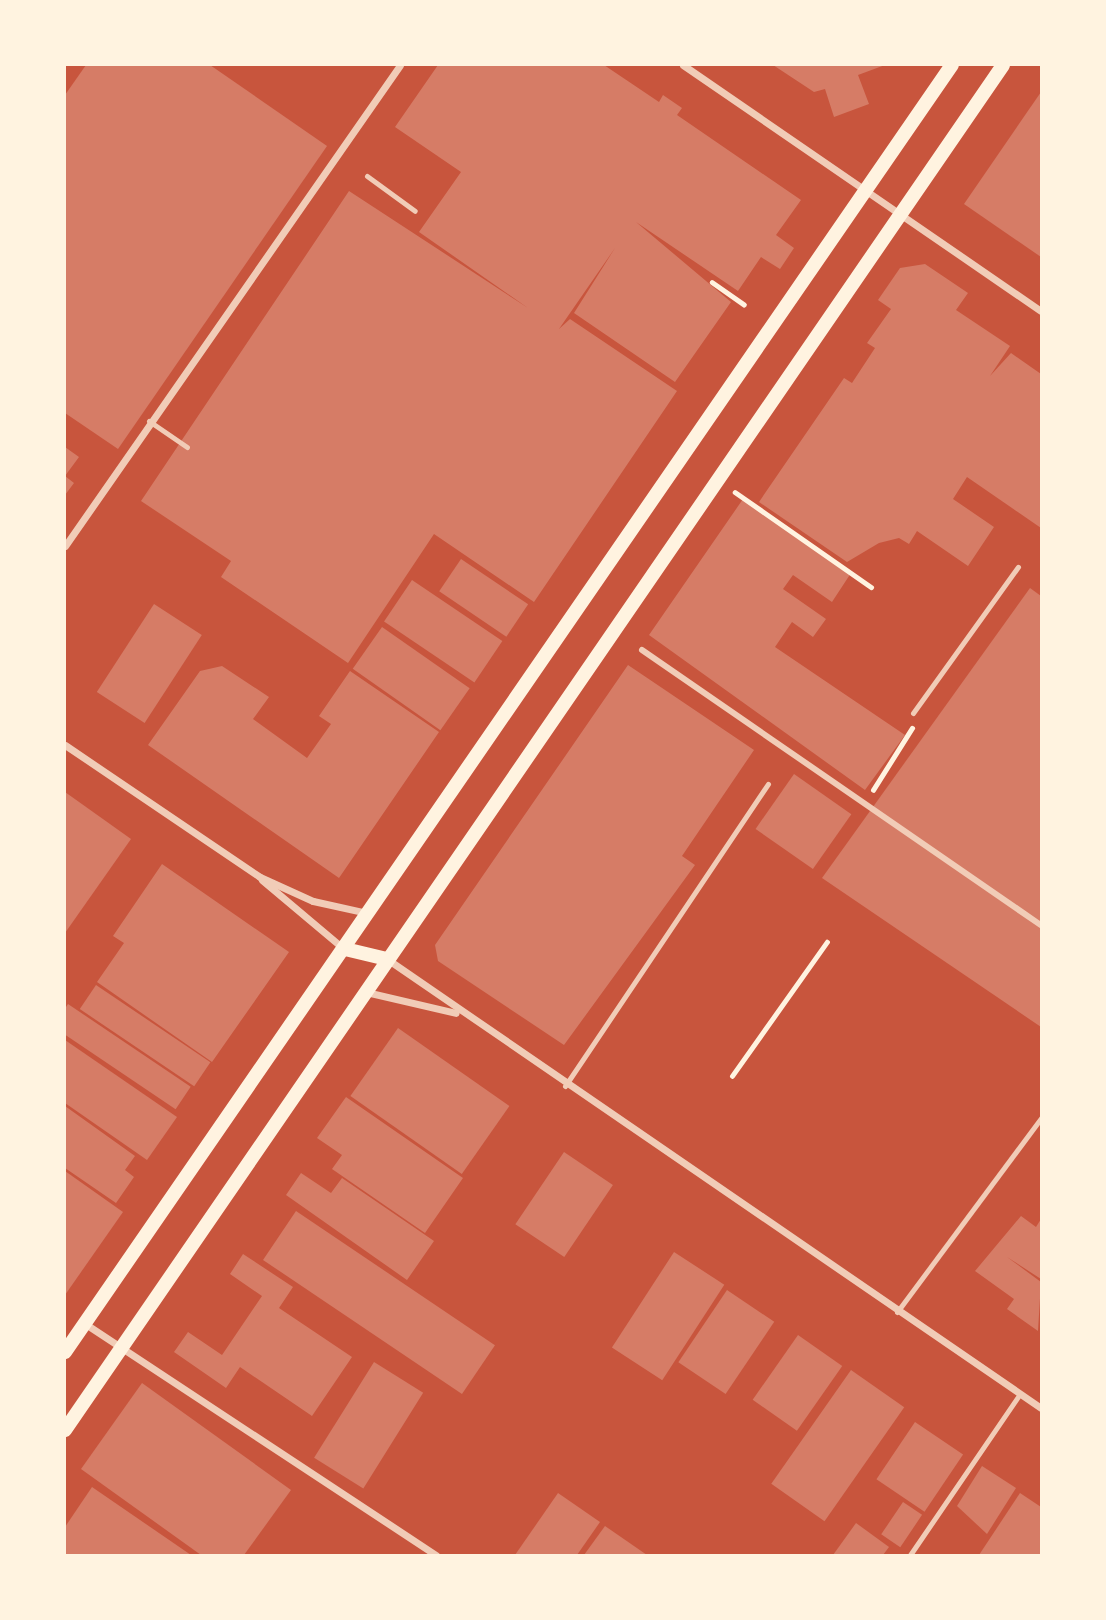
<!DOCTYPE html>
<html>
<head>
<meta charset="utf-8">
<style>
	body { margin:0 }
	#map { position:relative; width:1106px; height:1620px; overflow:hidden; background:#c8553d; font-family:Rubik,sans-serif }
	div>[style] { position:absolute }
	.building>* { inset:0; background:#d67c66; transform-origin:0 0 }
	.path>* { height:4.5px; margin:-2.25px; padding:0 2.25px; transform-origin:2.25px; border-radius:2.25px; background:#fff3e0 }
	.service>* { height:5px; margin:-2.5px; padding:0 2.5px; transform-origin:2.5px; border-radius:2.5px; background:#f1ccb7 }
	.pedestrian>* { height:6px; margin:-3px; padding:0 3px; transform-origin:3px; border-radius:3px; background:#f1ccb7 }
	.minor>* { height:7px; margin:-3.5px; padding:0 3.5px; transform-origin:3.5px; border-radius:3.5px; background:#f1ccb7 }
	.secondary>* { height:14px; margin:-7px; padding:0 7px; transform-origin:7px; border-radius:7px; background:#fff3e0 }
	span { translate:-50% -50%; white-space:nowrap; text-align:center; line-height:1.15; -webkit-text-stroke:5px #fff3e0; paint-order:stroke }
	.frame { position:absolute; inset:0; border:66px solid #fff3e0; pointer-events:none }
</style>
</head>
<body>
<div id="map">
	<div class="building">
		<i style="clip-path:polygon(86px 65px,210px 65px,327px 146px,118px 449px,65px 413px,65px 95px)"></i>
		<i style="clip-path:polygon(438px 65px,604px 65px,659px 102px,663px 95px,682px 108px,677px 115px,801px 200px,776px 235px,794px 248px,780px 269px,761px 257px,738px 291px,636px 222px,731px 302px,675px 382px,574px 313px,615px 248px,559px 329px,570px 319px,677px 391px,534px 602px,434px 534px,348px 663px,221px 577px,231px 561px,141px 501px,349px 191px,528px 308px,419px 232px,461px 172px,395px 127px)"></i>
		<i style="clip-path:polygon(773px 65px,885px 65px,858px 75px,869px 104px,834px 117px,825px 89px,814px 92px)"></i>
		<i style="clip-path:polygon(1041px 92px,1041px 257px,964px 204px)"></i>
		<i style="clip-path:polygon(925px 264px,968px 293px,956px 310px,1010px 346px,990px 376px,1011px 353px,1041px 374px,1041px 528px,967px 477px,953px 499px,994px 527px,968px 566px,917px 531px,909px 544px,899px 538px,879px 543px,847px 562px,759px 502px,844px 378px,852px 383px,875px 348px,867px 343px,891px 309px,878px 300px,900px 268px)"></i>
		<i style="clip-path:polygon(65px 447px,79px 457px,65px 476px,74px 483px,65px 495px)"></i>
		<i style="clip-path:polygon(743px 499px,851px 573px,832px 602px,793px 575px,783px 589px,826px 619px,813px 637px,792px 622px,775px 647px,905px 735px,865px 790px,649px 635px)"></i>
		<i style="left:461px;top:559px;width:81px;height:39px;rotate:34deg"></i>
		<i style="left:412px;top:580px;width:109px;height:50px;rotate:34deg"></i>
		<i style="clip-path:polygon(1030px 588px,1041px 596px,1041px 1027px,822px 878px)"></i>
		<i style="left:154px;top:604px;width:57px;height:105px;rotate:33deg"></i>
		<i style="left:382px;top:627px;width:107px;height:51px;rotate:35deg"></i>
		<i style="clip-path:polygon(628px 665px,754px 750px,682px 856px,695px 865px,564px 1045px,438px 961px,435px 945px)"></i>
		<i style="clip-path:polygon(222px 666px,269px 697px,253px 719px,307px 758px,331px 724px,319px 716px,350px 671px,439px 732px,339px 878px,148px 745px,200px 671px)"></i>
		<i style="left:794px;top:774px;width:70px;height:67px;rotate:35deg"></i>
		<i style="clip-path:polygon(65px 792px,131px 839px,65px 933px)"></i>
		<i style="clip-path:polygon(162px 864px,289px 952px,212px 1062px,97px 982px,124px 943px,113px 936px)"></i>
		<i style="left:96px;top:985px;width:138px;height:29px;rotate:34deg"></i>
		<i style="left:68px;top:1004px;width:148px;height:27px;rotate:34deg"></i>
		<i style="left:398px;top:1028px;width:136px;height:83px;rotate:35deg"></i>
		<i style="clip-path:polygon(65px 1040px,177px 1117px,147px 1160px,65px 1103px)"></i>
		<i style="clip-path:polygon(346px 1097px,463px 1178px,425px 1233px,332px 1169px,342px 1155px,317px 1138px)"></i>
		<i style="clip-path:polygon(65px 1106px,135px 1156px,125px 1170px,134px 1177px,116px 1203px,65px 1168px)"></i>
		<i style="left:564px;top:1152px;width:59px;height:87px;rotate:34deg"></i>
		<i style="clip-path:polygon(65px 1171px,123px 1212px,65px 1295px)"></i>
		<i style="clip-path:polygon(301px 1173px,331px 1193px,342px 1178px,434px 1241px,407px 1280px,286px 1195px)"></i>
		<i style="left:296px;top:1211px;width:240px;height:59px;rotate:34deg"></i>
		<i style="clip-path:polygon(1021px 1216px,1036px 1227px,1041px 1219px,1041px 1279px,1007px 1257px,1041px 1282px,1038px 1331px,1007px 1309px,1014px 1299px,975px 1271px)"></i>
		<i style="left:674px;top:1252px;width:60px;height:114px;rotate:33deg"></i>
		<i style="clip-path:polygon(243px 1254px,293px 1287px,279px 1308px,352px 1357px,312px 1416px,240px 1367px,226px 1388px,174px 1352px,188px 1332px,222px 1355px,262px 1296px,230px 1274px)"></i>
		<i style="left:727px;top:1290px;width:57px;height:87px;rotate:34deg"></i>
		<i style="left:798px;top:1335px;width:54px;height:79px;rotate:35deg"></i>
		<i style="left:374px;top:1362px;width:58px;height:113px;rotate:32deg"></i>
		<i style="left:851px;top:1370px;width:65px;height:139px;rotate:35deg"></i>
		<i style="clip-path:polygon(142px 1383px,291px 1490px,244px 1555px,201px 1555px,81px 1469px)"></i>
		<i style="left:915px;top:1422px;width:58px;height:69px;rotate:34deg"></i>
		<i style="clip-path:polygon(982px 1466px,1016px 1488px,987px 1534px,957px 1506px)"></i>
		<i style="clip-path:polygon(92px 1487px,191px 1555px,65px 1555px,65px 1527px)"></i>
		<i style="clip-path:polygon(558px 1493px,600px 1522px,577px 1555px,515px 1555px)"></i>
		<i style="clip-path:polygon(1020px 1493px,1041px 1507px,1041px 1555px,979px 1555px)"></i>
		<i style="left:903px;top:1502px;width:23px;height:39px;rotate:34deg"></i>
		<i style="clip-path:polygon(856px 1523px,889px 1547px,883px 1555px,833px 1555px)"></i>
		<i style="clip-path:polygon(605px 1526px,647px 1555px,584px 1555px)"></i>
	</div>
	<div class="path">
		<i style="left:712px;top:282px;width:39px;rotate:35deg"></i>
		<i style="left:735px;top:492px;width:166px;rotate:34.9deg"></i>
		<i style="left:873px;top:790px;width:73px;rotate:-57.8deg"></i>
		<i style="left:732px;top:1076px;width:164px;rotate:-54.7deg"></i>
	</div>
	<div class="service">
		<i style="left:367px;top:176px;width:59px;rotate:36.1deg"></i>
		<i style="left:149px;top:421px;width:46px;rotate:34.4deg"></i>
		<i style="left:913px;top:713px;width:180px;rotate:-54.3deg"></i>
		<i style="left:565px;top:1086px;width:364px;rotate:-56.1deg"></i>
		<i style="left:897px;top:1312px;width:242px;rotate:-53.4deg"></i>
		<i style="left:910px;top:1555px;width:195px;rotate:-55.7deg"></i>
	</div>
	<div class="pedestrian">
		<i style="left:642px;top:650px;width:485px;rotate:34.6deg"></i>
	</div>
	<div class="minor">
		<i style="left:683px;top:65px;width:434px;rotate:34.5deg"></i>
		<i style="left:65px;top:546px;width:586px;rotate:-55.14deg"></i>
		<i style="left:65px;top:745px;width:235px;rotate:34.1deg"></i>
		<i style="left:260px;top:877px;width:58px;rotate:24.4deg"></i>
		<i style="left:313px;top:901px;width:55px;rotate:12.5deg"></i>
		<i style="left:262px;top:880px;width:107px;rotate:40.1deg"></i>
		<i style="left:387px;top:959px;width:793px;rotate:34.47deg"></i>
		<i style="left:366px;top:992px;width:92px;rotate:13.1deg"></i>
		<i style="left:84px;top:1323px;width:422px;rotate:33.4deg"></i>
	</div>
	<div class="secondary">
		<i style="left:345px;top:949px;width:43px;rotate:13.4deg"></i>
		<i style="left:65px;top:1352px;width:1563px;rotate:-55.43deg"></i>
		<i style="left:65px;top:1430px;width:1656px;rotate:-55.5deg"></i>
	</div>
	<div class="frame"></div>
</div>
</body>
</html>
